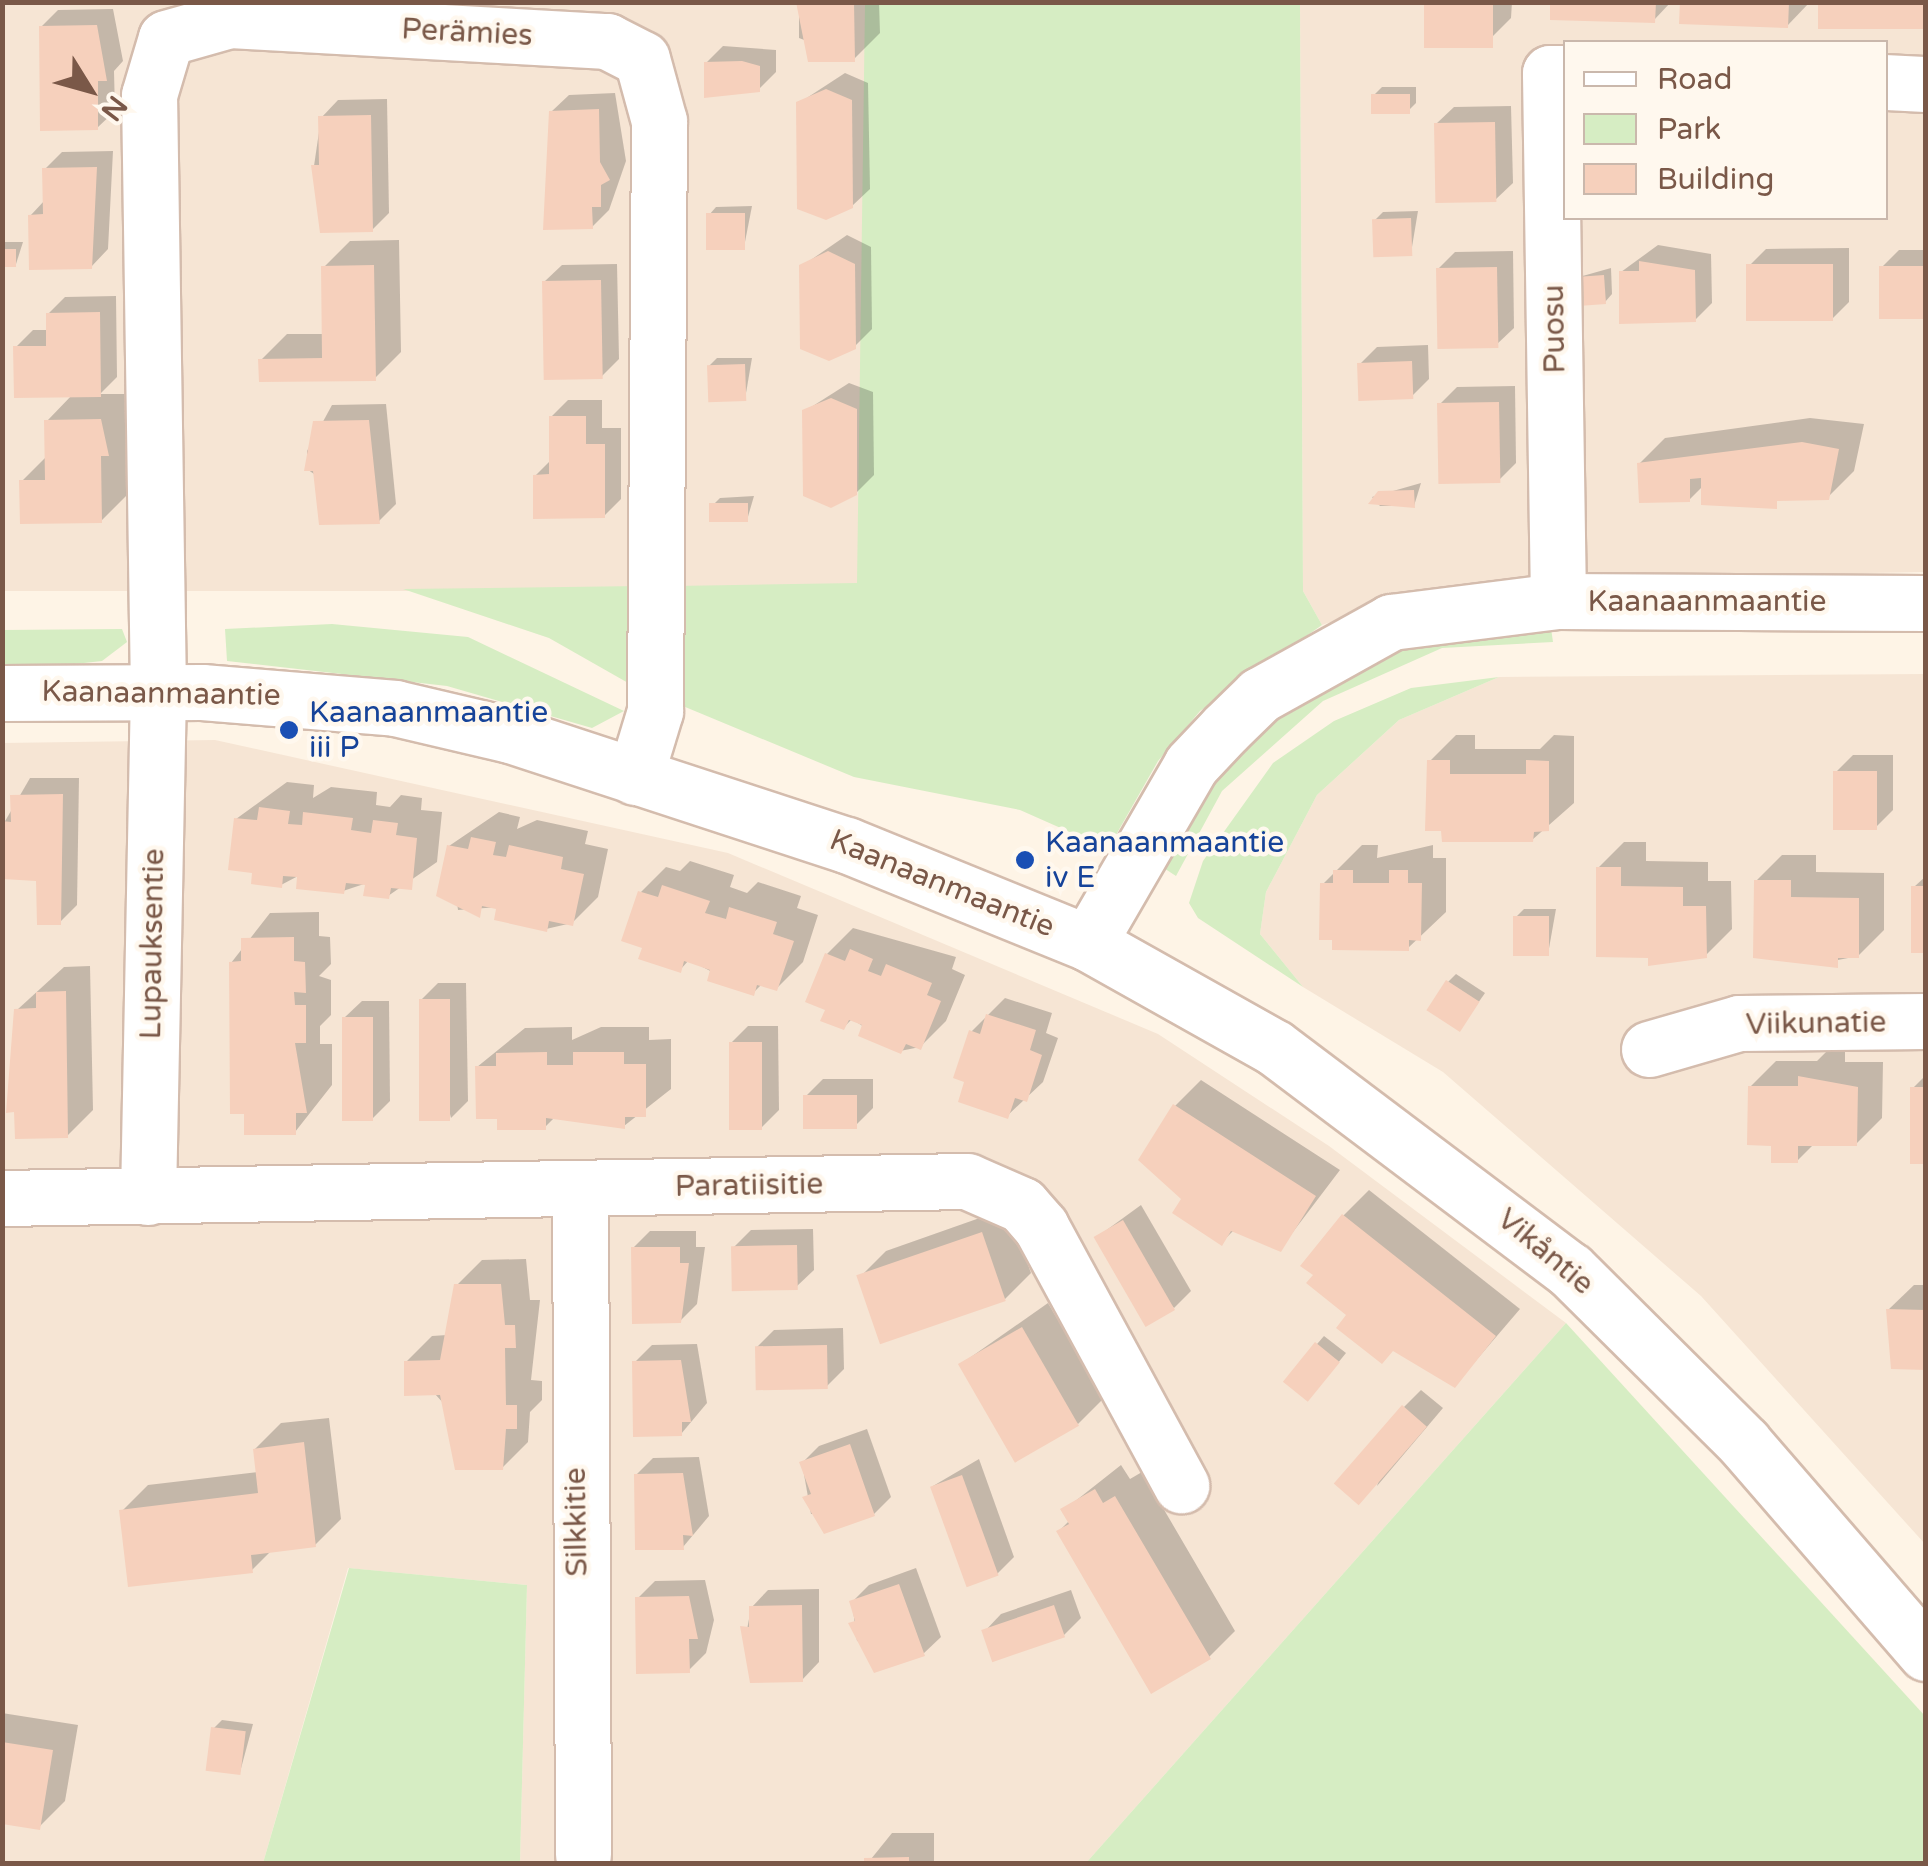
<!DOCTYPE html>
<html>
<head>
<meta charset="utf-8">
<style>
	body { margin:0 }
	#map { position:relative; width:1928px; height:1866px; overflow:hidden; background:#fef4e6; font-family:"Varela Round",sans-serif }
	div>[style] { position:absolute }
	.residential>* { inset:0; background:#f6e5d4; transform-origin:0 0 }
	.green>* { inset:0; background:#d6edc3 }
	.shadow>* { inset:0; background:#0003 }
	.building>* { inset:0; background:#f6d0bc; transform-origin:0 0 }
	.roads { filter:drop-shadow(2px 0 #d4bcad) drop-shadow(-2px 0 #d4bcad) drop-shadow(0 2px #d4bcad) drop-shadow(0 -2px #d4bcad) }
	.minor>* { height:55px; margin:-27.5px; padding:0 27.5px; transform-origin:27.5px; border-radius:27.5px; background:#fff }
	.dots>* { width:28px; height:28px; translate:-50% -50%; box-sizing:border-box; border:5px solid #fff8ee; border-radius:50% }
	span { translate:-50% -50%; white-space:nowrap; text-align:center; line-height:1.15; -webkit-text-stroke:9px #fff8ee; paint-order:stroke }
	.street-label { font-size:30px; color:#7a5848 }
	.transit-label { font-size:30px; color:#164399 }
	.left { translate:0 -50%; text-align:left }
	.frame { position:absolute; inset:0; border:5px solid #7a5848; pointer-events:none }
	.legend { position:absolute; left:1563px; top:40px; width:325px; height:180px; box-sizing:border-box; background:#fff8ee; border:2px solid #cab8ac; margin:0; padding:12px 18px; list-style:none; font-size:30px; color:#7a5848 }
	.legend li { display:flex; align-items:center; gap:20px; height:50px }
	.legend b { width:50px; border:2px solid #cab8ac }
	.north { position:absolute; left:40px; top:40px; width:100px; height:100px; -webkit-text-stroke:8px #fff8ee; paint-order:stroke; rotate:127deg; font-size:28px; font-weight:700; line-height:40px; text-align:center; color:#7a5848 }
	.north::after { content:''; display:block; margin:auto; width:35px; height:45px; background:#7a5848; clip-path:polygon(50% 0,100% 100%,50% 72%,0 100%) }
</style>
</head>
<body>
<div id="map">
	<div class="residential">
		<i style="left:3px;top:3px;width:862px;height:588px"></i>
		<i style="clip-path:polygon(evenodd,1300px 3px,1925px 3px,1925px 572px,1531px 579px,1397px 599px,1322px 625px,1303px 591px,1300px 3px,1566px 42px,1886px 42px,1886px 218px,1566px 218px,1566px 42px)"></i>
		<i style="clip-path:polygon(1925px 674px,1925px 1544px,1701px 1296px,1443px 1072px,1303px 987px,1260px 934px,1266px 892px,1317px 795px,1399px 720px,1499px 677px)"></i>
		<i style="clip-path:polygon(215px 740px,728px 853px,1158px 1034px,1329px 1146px,1566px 1323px,1086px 1863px,520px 1863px,527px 1585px,348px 1568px,263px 1863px,3px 1863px,2px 743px)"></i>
	</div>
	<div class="green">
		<i style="clip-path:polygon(865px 3px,1300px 3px,1303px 591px,1322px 625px,1200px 711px,1158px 761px,1108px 849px,1020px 810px,854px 777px,678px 704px,675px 586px,857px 583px)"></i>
		<i style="clip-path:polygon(641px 586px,637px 688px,549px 638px,403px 589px)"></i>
		<i style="clip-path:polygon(1550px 621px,1553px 642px,1442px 648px,1323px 701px,1222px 791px,1176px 876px,1153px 861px,1206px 775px,1315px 683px,1441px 631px)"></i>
		<i style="clip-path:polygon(332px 624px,468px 637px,624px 711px,592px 728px,447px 686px,227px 661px,225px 629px)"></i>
		<i style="clip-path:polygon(122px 629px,127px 642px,102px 661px,3px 672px,2px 630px)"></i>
		<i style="clip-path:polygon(1499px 677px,1399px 720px,1317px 795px,1266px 892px,1260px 934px,1303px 987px,1198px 918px,1189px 903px,1203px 861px,1273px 763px,1334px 721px,1411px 688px)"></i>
		<i style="clip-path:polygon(1566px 1323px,1925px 1716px,1925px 1863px,1086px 1863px)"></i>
		<i style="clip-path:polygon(349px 1568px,527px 1585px,520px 1863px,263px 1863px)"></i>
	</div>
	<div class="shadow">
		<i style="clip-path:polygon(799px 2px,879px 2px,880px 33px,854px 59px,799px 38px)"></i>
		<i style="clip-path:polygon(1426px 2px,1512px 2px,1511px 18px,1485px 44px)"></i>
		<i style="clip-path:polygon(1553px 2px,1671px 2px,1654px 20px)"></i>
		<i style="clip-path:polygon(1682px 2px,1810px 2px,1787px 26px)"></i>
		<i style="clip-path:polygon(113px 9px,123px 61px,114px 71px,115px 111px,97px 128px,41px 27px,58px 10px)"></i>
		<i style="clip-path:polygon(723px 46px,776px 50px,776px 72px,759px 89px,706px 63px)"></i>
		<i style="clip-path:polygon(845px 73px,868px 83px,870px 189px,852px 206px,799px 103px)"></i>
		<i style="clip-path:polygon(1382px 87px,1416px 87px,1416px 103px,1408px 111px,1374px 95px)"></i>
		<i style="clip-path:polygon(615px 93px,626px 161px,609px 210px,592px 227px,551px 112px,569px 95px)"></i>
		<i style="clip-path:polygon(387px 99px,389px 213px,372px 230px,314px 166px,321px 118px,338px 100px)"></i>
		<i style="clip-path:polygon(1511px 106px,1513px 183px,1495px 200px,1436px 124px,1454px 107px)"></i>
		<i style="clip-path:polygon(113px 151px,108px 249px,91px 267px,30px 216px,45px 200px,45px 169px,62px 152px)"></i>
		<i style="clip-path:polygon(752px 206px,744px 247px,709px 215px,716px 207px)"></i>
		<i style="clip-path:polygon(1418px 211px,1411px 253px,1375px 220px,1383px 212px)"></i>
		<i style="clip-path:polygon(847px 235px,871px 247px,872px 329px,854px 347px,802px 266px)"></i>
		<i style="clip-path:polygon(399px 240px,401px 352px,375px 378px,261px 360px,287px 334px,325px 334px,324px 267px,350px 241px)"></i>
		<i style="clip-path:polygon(2px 242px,23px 242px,16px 264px,2px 265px)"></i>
		<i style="clip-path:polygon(1658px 245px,1711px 254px,1712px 303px,1695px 320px,1621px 272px)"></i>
		<i style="clip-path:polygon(1849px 248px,1849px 302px,1832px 319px,1749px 266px,1766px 249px)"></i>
		<i style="clip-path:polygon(1899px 250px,1926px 250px,1926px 316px,1882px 267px)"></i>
		<i style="clip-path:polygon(1513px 251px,1514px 328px,1496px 345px,1438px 269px,1455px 252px)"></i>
		<i style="clip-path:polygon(617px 264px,619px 359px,602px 376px,544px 282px,562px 265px)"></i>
		<i style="clip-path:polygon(1611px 268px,1612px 294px,1605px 302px,1579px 277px)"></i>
		<i style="clip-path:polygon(116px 296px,117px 377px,100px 394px,126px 394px,133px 428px,127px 495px,101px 521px,22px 481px,47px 456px,47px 421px,73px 394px,16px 347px,33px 330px,48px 330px,48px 314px,65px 297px)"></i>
		<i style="clip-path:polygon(1428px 345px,1429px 379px,1412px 396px,1360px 364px,1377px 347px)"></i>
		<i style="clip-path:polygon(717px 358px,752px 358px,745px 399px,709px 366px)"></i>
		<i style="clip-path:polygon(849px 383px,873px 392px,874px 475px,856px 493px,805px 411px)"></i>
		<i style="clip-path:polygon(1515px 386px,1516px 463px,1499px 480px,1440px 404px,1457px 387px)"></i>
		<i style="clip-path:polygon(568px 400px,602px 400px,602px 428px,621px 428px,621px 499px,604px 516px,535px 476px,552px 459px,551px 417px)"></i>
		<i style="clip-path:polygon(386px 404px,396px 504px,379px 521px,307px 469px,307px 451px,332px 405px)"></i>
		<i style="clip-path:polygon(1810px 418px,1864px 424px,1854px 471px,1828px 497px,1703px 486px,1689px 500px,1639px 464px,1665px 438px)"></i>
		<i style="clip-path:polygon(1421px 483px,1414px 506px,1380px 506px,1372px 497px)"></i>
		<i style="clip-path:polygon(754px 496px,747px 520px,712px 506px,720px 498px)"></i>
		<i style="clip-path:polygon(1456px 735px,1475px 735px,1475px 749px,1540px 749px,1554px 735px,1574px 736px,1574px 803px,1532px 840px,1430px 761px)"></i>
		<i style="clip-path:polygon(1853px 755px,1893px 755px,1893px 810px,1876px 827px,1836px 772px)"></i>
		<i style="clip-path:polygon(30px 778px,79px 778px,77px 905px,60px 922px,4px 823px)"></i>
		<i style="clip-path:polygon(287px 782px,314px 785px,313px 798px,331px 787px,377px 792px,376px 805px,390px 807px,401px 795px,422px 798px,421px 810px,442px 812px,437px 862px,388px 896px,367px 883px,343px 891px,300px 875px,281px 885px,255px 870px,236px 819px)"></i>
		<i style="clip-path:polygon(499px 812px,520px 817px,517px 829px,537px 820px,588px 831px,585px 844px,608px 849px,598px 897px,572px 923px,546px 929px,499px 907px,458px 910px,449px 846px)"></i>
		<i style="clip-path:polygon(1624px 842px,1646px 842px,1646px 861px,1708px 862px,1708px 881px,1731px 881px,1732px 929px,1705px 956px,1651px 955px,1598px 868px)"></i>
		<i style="clip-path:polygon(1362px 845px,1378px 845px,1377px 858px,1433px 845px,1433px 858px,1446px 858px,1446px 912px,1408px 948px,1323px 884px)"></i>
		<i style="clip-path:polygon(1782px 855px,1816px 855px,1816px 872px,1884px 873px,1884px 930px,1858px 956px,1813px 965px,1756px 881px)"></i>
		<i style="clip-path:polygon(690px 861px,734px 875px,730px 887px,747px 893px,758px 882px,801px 896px,797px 908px,818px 915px,803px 962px,777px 988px,762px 984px,753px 993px,689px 960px,680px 970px,645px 946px,640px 893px,666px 867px,680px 871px)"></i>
		<i style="clip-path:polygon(1926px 876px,1926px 952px,1914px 887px)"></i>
		<i style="clip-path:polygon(1524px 909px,1556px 909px,1548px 954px,1516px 917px)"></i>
		<i style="clip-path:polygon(319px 912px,319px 936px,330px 937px,331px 964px,319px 976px,331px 980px,331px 1015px,320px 1026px,320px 1044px,332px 1044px,332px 1085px,295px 1132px,231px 963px,270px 913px)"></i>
		<i style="clip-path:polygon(853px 928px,956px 957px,952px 969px,965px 975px,946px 1021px,920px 1047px,900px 1051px,852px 1019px,843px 1028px,828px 1008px,827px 954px)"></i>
		<i style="clip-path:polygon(90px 966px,93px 1110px,67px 1136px,17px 1010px,64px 967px)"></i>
		<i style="clip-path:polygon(1456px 974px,1485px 993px,1460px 1029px,1448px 982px)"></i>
		<i style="clip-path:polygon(438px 983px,466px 983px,468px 1101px,451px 1118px,421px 1000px)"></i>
		<i style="clip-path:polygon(1005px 998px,1052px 1013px,1046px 1033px,1058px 1038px,1043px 1082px,1007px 1116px,967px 1080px,971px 1032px)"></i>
		<i style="clip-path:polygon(362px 1001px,389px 1001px,390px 1101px,373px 1118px,344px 1018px)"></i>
		<i style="clip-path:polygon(748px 1026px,778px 1026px,779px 1110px,762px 1127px,731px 1043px)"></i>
		<i style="clip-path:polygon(572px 1027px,572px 1040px,601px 1027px,649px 1027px,649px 1040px,671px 1039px,671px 1089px,624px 1126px,555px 1117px,545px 1127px,500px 1117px,477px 1067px,525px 1028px)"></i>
		<i style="clip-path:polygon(1827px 1051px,1845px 1051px,1845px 1062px,1883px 1062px,1882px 1118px,1856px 1144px,1814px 1144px,1797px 1161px,1774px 1143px,1750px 1087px,1776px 1061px,1817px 1061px)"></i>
		<i style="clip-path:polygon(1926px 1075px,1926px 1161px,1913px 1088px)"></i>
		<i style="clip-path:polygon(823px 1079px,873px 1079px,873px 1108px,856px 1125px,806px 1096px)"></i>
		<i style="clip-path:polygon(1201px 1080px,1340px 1170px,1280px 1249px,1234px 1230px,1222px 1242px,1184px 1199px,1175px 1106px)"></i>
		<i style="clip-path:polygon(1369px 1190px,1520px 1309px,1455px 1385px,1349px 1314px,1343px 1216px)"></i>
		<i style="clip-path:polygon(1141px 1205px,1191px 1291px,1174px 1308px,1097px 1237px)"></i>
		<i style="clip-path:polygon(1008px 1208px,1031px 1273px,1005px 1299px,860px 1277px,886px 1251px)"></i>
		<i style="clip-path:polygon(813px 1229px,814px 1270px,796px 1287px,734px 1247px,751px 1230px)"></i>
		<i style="clip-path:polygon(650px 1231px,696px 1231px,696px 1247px,705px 1247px,697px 1304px,680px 1321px,633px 1248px)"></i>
		<i style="clip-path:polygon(526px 1259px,530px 1300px,540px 1300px,531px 1380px,542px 1381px,542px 1400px,530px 1412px,528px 1442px,502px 1468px,406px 1362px,432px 1336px,447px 1335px,456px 1286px,482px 1260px)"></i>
		<i style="clip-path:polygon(1914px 1285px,1926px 1285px,1926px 1367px,1888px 1310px)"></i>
		<i style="clip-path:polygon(1048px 1303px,1104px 1398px,1078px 1424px,961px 1364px)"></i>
		<i style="clip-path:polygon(843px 1328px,844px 1369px,827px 1386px,757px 1347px,774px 1330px)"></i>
		<i style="clip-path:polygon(1324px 1336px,1346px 1353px,1315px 1391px,1285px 1381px)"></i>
		<i style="clip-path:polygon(697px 1344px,707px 1403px,681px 1434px,635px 1362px,652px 1345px)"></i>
		<i style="clip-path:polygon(1421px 1390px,1443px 1408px,1377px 1486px,1404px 1407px)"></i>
		<i style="clip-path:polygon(329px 1418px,341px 1519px,315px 1545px,272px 1550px,252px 1570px,122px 1511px,148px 1485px,258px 1472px,255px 1449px,281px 1423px)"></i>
		<i style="clip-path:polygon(867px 1429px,891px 1497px,874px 1514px,811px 1514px,802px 1463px,819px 1446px)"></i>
		<i style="clip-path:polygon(699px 1457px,709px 1516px,683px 1547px,636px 1475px,653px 1458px)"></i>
		<i style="clip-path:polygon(979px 1459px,1014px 1557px,997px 1574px,933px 1486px)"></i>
		<i style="clip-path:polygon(1121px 1465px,1130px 1479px,1142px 1472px,1235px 1631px,1209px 1657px,1059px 1531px,1069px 1521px,1064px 1510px)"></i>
		<i style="clip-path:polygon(916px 1568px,941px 1637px,923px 1654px,857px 1641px,852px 1602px,869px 1585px)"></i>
		<i style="clip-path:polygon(705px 1580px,714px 1620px,706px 1653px,689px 1670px,638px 1598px,655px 1581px)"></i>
		<i style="clip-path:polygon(819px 1589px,819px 1662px,802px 1680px,744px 1646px,751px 1608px,768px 1590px)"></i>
		<i style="clip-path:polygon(1071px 1590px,1081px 1618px,1064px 1635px,984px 1632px,1001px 1614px)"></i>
		<i style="clip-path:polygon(2px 1713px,78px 1725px,65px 1801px,39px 1827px,2px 1821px)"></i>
		<i style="clip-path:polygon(222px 1720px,253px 1724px,240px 1772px,214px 1728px)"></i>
		<i style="clip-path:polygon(892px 1833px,934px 1833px,934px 1864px,867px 1864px)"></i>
	</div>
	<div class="building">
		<i style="clip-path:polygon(796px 2px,854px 2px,855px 62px,808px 62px)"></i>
		<i style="left:1424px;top:2px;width:69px;height:46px"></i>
		<i style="clip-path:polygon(1550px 2px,1656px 2px,1655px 23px,1550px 20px)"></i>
		<i style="clip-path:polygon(1680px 2px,1789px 2px,1788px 28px,1679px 24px)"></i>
		<i style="left:1818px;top:2px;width:106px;height:27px"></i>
		<i style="clip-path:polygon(97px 25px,107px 81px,98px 81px,98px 130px,40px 131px,39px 26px)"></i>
		<i style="clip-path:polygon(742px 61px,760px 66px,760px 92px,704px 98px,704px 62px)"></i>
		<i style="clip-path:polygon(826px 89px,852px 100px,853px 208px,826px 220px,797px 209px,796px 102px)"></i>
		<i style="left:1371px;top:94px;width:39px;height:20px"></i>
		<i style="clip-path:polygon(599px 109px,600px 162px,610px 180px,601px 185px,601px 207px,592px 207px,593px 229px,543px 230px,549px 111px)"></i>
		<i style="clip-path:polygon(371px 115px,373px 232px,320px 233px,311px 165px,319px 165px,318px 116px)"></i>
		<i style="left:1495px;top:122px;width:80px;height:61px;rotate:89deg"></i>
		<i style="clip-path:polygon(97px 167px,92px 269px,29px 270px,28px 215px,43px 214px,42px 168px)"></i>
		<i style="left:745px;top:213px;width:37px;height:39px;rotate:90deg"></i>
		<i style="left:1411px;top:218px;width:38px;height:39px;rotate:88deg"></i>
		<i style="left:2px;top:249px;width:14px;height:18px"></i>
		<i style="clip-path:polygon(828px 251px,855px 264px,856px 349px,829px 361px,800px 349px,799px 265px)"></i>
		<i style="clip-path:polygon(1639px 261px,1695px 270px,1696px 322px,1619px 324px,1619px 271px,1639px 271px)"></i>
		<i style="left:1833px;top:264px;width:57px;height:87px;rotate:90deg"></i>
		<i style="clip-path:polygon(374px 265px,376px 381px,259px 382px,258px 359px,322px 358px,321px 266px)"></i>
		<i style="left:1879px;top:266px;width:47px;height:53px"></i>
		<i style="left:1497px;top:267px;width:81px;height:61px;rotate:89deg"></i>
		<i style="left:1604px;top:275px;width:29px;height:28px;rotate:86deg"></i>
		<i style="left:601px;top:280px;width:99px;height:59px;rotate:89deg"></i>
		<i style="clip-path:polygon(100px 312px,101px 397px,14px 398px,13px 346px,46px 346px,46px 313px)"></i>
		<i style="left:1412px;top:361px;width:38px;height:55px;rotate:88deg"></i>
		<i style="left:745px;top:364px;width:37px;height:38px;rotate:88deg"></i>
		<i style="clip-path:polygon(831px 398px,857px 409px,857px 495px,831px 508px,803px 496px,802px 410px)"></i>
		<i style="left:1499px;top:402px;width:81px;height:62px;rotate:89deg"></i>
		<i style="clip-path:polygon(549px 416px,586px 416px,586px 444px,605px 444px,605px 518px,533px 519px,533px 475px,549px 474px)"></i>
		<i style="clip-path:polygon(101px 419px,109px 456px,101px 456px,102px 523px,20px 524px,19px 480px,45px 480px,44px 420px)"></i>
		<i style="clip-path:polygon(369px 420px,380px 524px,319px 525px,313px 471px,304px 471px,313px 421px)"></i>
		<i style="clip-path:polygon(1802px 442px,1839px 449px,1829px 500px,1777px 501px,1777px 509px,1701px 505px,1701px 478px,1690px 479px,1690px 502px,1639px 503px,1637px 463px)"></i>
		<i style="clip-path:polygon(1414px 490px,1415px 508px,1368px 504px,1378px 491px)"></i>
		<i style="left:748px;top:503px;width:19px;height:39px;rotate:90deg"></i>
		<i style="clip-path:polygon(1427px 760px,1450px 760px,1450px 774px,1526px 774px,1526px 760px,1549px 761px,1549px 831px,1534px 832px,1533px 842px,1442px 842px,1441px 831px,1425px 831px)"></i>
		<i style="left:1833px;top:771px;width:44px;height:59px"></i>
		<i style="clip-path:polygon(63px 794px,61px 925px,37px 925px,36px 881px,3px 879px,2px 821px,11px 822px,10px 795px)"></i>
		<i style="clip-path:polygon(259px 807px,290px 811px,288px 824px,302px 825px,303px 812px,353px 818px,351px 830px,371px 833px,373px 820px,398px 823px,396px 835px,417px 838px,412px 890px,391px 888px,389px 899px,363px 896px,365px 885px,346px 883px,344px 894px,296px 889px,297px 877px,283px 876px,282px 888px,251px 884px,252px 873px,228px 870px,234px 818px,257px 820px)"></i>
		<i style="clip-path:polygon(471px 837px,496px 842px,493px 855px,506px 857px,509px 845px,563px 857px,561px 869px,584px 874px,573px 926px,549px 921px,547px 932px,494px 920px,496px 909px,482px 906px,480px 918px,436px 896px,447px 845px,468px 849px)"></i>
		<i style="clip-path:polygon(1596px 867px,1621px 867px,1621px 886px,1683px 887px,1683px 906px,1706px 906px,1707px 958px,1648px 966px,1648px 958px,1596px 957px)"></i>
		<i style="clip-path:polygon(1333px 870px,1353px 870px,1353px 883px,1389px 883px,1389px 870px,1408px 870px,1408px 883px,1422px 883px,1421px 941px,1409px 940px,1409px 951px,1332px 950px,1332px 940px,1319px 940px,1320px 883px,1333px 883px)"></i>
		<i style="clip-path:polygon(1754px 880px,1791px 880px,1791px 897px,1859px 898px,1859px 958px,1838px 958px,1838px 968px,1753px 958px)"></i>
		<i style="clip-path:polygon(662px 885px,710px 901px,705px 913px,726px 919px,729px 907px,777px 922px,773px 934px,794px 941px,777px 991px,757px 985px,754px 996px,707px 981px,710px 970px,684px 961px,681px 973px,638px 959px,642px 948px,621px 941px,638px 891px,658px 897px)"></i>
		<i style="left:1911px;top:886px;width:15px;height:67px"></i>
		<i style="left:1513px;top:916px;width:36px;height:40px"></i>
		<i style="clip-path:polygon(294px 937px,294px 961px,305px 962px,306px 993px,294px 992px,295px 1005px,306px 1005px,306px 1043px,295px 1043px,307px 1113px,296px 1113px,296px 1135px,244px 1135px,244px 1114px,230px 1114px,229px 962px,241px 961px,241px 938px)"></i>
		<i style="clip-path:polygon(850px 949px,873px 959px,868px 971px,881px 976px,886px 964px,932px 983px,927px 995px,941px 1001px,921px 1050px,906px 1044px,901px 1054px,858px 1036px,862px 1025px,849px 1020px,844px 1030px,820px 1021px,825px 1010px,805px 1002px,825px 953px,845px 961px)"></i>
		<i style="left:1446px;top:980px;width:40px;height:36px;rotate:33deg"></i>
		<i style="clip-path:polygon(66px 991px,68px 1138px,15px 1139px,14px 1112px,6px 1113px,14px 1009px,36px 1008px,36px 992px)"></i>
		<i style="left:419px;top:999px;width:31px;height:122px"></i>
		<i style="clip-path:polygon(986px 1014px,1036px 1030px,1030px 1050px,1042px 1055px,1027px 1102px,1015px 1098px,1008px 1119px,958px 1102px,964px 1082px,953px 1078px,969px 1030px,980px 1034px)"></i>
		<i style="left:342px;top:1017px;width:31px;height:104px"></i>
		<i style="left:729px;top:1042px;width:33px;height:88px"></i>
		<i style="clip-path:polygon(547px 1052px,547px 1065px,573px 1065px,573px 1052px,624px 1052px,624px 1064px,646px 1064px,646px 1117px,625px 1117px,625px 1129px,546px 1118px,546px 1130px,497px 1130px,497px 1119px,476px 1119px,475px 1066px,496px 1066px,496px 1053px)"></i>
		<i style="clip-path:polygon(1798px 1076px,1858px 1087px,1857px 1146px,1798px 1146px,1798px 1163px,1771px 1163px,1771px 1146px,1747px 1145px,1748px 1086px,1798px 1086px)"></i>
		<i style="left:1910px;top:1087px;width:16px;height:77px"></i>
		<i style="left:803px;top:1095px;width:54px;height:34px"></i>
		<i style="clip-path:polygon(1173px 1104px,1316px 1196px,1281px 1252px,1231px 1231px,1222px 1246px,1172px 1213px,1181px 1199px,1138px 1160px)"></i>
		<i style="clip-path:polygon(1342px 1214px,1496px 1336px,1455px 1388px,1393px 1351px,1382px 1364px,1336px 1328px,1346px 1315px,1306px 1283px,1313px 1275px,1300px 1266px)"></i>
		<i style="left:1123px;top:1220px;width:104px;height:34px;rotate:60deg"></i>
		<i style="left:982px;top:1232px;width:73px;height:133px;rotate:71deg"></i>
		<i style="left:797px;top:1245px;width:45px;height:66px;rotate:89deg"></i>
		<i style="clip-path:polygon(631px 1247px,680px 1247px,680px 1263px,689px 1263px,681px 1323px,632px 1324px)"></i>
		<i style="clip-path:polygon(454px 1284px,501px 1284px,505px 1325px,515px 1325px,516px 1348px,505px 1348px,506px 1405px,517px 1405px,517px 1429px,506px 1429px,503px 1470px,455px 1470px,440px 1395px,404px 1396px,404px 1361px,440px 1360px)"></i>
		<i style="clip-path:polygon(1886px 1309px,1926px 1310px,1926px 1370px,1891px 1369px)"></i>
		<i style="left:1022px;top:1327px;width:114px;height:74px;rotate:60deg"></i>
		<i style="left:1315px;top:1342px;width:32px;height:51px;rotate:39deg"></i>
		<i style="left:827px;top:1345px;width:44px;height:72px;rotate:89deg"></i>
		<i style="clip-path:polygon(681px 1360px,691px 1422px,682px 1422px,682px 1436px,633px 1437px,632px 1361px)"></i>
		<i style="left:1402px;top:1405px;width:33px;height:104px;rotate:41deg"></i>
		<i style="clip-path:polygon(304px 1442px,316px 1547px,251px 1555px,253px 1573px,128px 1587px,119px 1510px,258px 1493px,253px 1449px)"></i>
		<i style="clip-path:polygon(850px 1444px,875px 1516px,824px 1534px,802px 1497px,811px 1494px,799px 1462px)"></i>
		<i style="clip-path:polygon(683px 1473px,693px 1536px,683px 1535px,684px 1550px,635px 1550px,634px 1474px)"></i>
		<i style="left:962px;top:1475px;width:107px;height:34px;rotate:70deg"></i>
		<i style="clip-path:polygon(1095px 1489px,1103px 1503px,1115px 1496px,1211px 1659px,1151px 1694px,1056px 1531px,1069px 1524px,1060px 1509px)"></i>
		<i style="clip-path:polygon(899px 1584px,925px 1656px,874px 1673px,848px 1623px,855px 1621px,849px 1601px)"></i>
		<i style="clip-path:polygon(689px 1596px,698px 1639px,689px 1639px,690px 1673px,636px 1674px,635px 1597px)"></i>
		<i style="clip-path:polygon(802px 1605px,803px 1682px,750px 1683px,740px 1626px,749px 1627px,749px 1606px)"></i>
		<i style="left:1054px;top:1605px;width:34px;height:77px;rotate:71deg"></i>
		<i style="left:211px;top:1727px;width:35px;height:44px;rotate:7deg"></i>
		<i style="clip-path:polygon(2px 1742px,53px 1750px,40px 1830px,2px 1824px)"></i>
		<i style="clip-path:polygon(909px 1857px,909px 1864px,864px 1864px,864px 1858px)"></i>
	</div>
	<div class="roads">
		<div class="minor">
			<i style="left:1886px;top:82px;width:40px;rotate:2.9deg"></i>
			<i style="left:1558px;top:601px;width:528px;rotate:-90.87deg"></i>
			<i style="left:1550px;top:73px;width:16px"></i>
			<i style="left:2px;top:693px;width:200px;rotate:-0.3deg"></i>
			<i style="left:202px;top:692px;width:194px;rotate:4.7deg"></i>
			<i style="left:395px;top:708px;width:118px;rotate:13.2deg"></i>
			<i style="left:510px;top:735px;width:354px;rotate:18.1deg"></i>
			<i style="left:847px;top:845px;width:260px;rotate:22.1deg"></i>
			<i style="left:1088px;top:943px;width:214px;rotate:29.3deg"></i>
			<i style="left:1275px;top:1048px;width:369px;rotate:37deg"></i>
			<i style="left:1570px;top:1270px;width:245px;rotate:44.8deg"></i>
			<i style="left:1744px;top:1443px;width:278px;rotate:49.1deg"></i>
			<i style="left:1088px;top:943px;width:206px;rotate:-59.9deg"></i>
			<i style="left:1191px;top:765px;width:50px;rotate:-46.6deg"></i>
			<i style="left:1225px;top:729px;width:49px;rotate:-44.2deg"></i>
			<i style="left:1260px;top:695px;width:150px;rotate:-29.1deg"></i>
			<i style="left:1391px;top:622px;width:168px;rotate:-7.2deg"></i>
			<i style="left:1558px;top:601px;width:368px;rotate:0.3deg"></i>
			<i style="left:1649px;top:1049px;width:94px;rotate:-16.1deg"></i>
			<i style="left:1739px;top:1023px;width:187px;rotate:-0.6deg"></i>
			<i style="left:580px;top:1190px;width:664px;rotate:89.74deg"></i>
			<i style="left:148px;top:1197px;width:505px;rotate:-88.87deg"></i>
			<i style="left:158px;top:692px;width:597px;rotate:-90.86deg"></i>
			<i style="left:149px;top:95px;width:59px;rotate:-73.4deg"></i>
			<i style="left:166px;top:38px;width:66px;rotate:-15.7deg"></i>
			<i style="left:230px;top:20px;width:378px;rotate:3.2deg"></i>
			<i style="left:607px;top:41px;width:39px;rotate:27deg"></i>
			<i style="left:642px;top:59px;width:64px;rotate:74.7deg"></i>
			<i style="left:659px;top:121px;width:590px;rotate:90.39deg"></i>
			<i style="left:655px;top:711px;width:69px;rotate:106.9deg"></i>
			<i style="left:2px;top:1198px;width:965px;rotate:-1.01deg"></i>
			<i style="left:967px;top:1181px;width:60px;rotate:23.6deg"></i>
			<i style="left:1022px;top:1205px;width:29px;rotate:49deg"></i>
			<i style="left:1041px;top:1227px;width:294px;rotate:61.5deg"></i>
		</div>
	</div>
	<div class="dots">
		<i style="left:289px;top:730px;background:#1a4fb4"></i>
		<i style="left:1025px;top:860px;background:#1a4fb4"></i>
	</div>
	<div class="street-label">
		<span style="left:467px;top:33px;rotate:3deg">Perämies</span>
		<span style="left:1555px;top:329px;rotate:-91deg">Puosu</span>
		<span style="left:1707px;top:602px">Kaanaanmaantie</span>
		<span style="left:161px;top:694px;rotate:1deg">Kaanaanmaantie</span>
		<span style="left:942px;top:884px;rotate:22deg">Kaanaanmaantie</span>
		<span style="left:153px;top:944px;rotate:-89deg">Lupauksentie</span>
		<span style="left:1816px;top:1024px;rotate:-1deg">Viikunatie</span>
		<span style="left:749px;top:1186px;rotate:-1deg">Paratiisitie</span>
		<span style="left:1545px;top:1252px;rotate:40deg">Vikåntie</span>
		<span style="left:577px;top:1522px;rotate:-91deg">Silkkitie</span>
	</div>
	<div class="transit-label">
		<span class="left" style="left:309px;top:730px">Kaanaanmaantie<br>iii P</span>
		<span class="left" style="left:1045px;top:860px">Kaanaanmaantie<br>iv E</span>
	</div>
	<div class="frame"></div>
	<ul class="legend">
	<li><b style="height:12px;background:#fff"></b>Road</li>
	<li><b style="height:28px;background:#d6edc3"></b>Park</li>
	<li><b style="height:28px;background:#f6d0bc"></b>Building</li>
	</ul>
	<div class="north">N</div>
</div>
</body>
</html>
